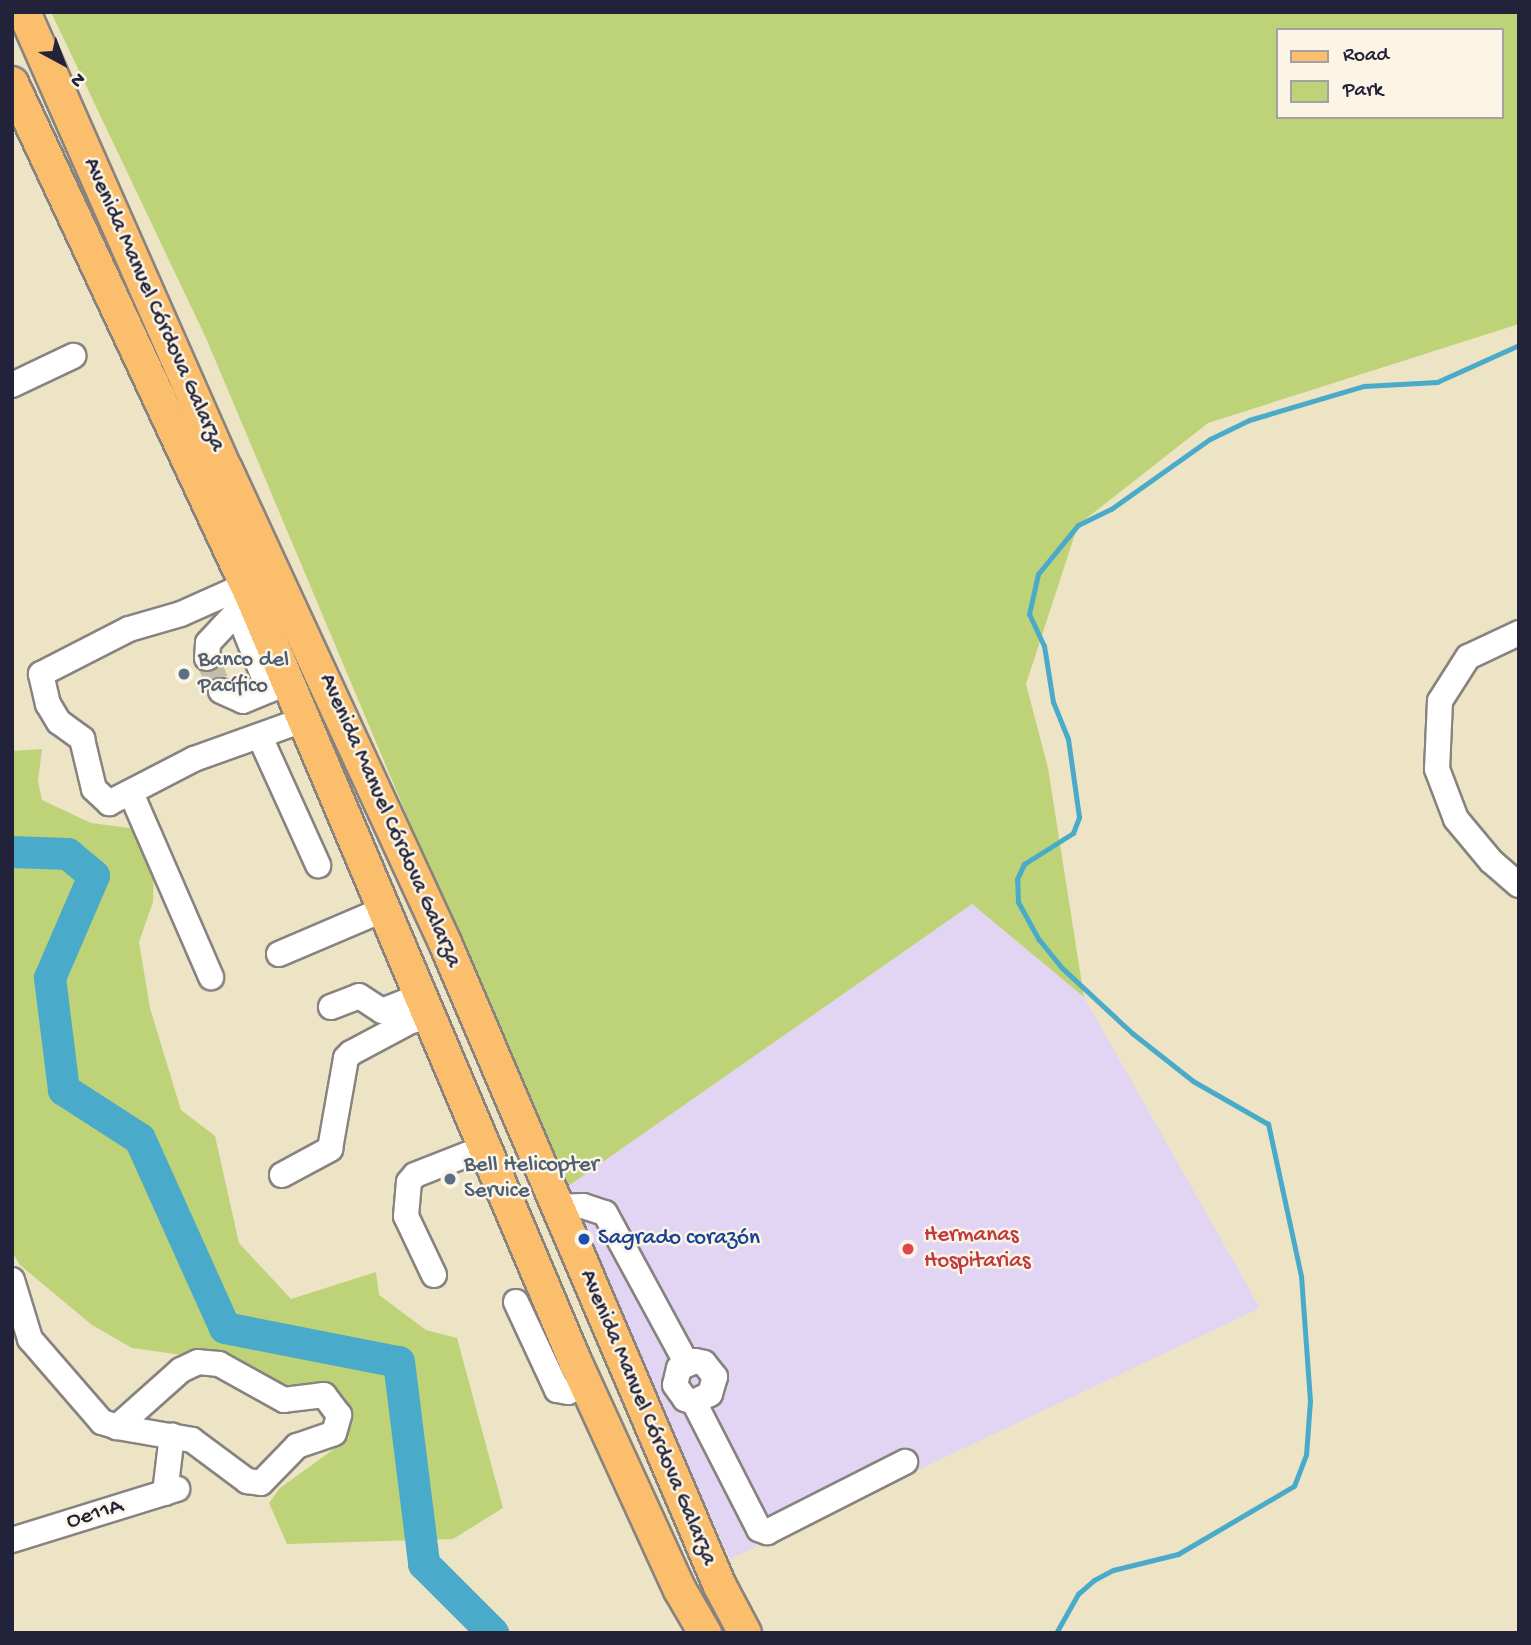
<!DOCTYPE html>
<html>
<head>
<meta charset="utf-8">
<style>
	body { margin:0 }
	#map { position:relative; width:1531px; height:1645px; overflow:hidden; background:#ede4c5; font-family:"Gochi Hand",sans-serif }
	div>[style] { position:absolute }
	.built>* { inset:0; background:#e2d4f3 }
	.green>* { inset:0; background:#bed377 }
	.stream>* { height:5px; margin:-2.5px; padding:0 2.5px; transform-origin:2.5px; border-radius:2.5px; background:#4aaac9 }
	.river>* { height:32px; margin:-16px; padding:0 16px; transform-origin:16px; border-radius:16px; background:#4aaac9 }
	.minor-tunnel>* { height:24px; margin-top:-12px; transform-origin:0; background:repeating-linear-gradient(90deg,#c4bda9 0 24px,transparent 0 36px) }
	.roads { filter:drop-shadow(2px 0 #888380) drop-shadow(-2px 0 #888380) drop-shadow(0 2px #888380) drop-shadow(0 -2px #888380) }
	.minor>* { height:24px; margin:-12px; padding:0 12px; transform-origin:12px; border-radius:12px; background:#fff }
	.major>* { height:32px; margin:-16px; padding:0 16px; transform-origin:16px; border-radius:16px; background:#fabe6d }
	.dots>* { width:19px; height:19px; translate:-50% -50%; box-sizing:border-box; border:4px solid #fcf5e5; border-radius:50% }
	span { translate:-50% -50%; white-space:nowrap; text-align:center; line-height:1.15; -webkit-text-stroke:5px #fcf5e5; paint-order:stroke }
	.street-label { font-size:23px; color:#22223b }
	.service-label { font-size:23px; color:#4e5e75 }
	.left { translate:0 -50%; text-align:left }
	.health-label { font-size:23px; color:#be3a42 }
	.transit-label { font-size:23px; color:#164399 }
	.frame { position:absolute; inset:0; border:14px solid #22223b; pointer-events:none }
	.legend { position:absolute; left:1276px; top:28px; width:228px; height:91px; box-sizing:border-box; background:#fcf5e5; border:2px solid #a5a1a1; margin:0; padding:9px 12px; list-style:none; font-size:21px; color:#22223b }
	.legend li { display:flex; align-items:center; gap:14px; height:35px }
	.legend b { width:35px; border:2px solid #a5a1a1 }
	.north { position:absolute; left:28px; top:28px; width:70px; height:70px; -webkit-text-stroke:5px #fcf5e5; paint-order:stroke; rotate:139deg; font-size:19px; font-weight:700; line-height:28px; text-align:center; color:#22223b }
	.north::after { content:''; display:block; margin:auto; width:24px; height:32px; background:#22223b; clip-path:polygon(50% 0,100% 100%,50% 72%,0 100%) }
</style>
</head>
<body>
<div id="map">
	<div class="built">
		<i style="clip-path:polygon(972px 904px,1084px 997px,1260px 1308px,730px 1559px,564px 1189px)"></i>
	</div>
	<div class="green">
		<i style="clip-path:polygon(evenodd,51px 12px,1519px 12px,1519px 324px,1208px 423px,1078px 525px,1026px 684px,1048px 768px,1084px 997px,972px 904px,564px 1189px,206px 338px,51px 12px,1277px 30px,1501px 30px,1501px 117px,1277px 117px,1277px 30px)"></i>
		<i style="clip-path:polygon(42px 749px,38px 781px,42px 800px,91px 823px,130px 828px,154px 864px,153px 902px,139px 942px,150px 1008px,181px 1110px,215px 1136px,239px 1243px,291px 1299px,376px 1272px,379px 1295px,426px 1330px,457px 1338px,503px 1508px,453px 1539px,287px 1544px,269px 1503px,280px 1488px,349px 1438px,340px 1414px,280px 1386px,182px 1355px,132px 1348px,92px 1325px,20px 1265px,12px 1252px,12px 751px)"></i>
	</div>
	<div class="stream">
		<i style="left:1056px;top:1633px;width:45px;rotate:-60.6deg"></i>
		<i style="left:1078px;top:1594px;width:21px;rotate:-41deg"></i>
		<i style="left:1094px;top:1580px;width:21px;rotate:-28deg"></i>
		<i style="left:1113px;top:1570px;width:67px;rotate:-13.8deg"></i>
		<i style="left:1178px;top:1554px;width:134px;rotate:-30.4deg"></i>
		<i style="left:1294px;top:1486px;width:33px;rotate:-69deg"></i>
		<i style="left:1306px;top:1455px;width:54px;rotate:-85.8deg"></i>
		<i style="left:1310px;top:1401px;width:125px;rotate:-94.1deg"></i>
		<i style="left:1301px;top:1276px;width:156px;rotate:-102.2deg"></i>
		<i style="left:1268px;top:1124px;width:86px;rotate:-150.2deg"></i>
		<i style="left:1193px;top:1081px;width:78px;rotate:-141.8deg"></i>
		<i style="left:1132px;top:1033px;width:96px;rotate:-137.1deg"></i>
		<i style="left:1062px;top:968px;width:36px;rotate:-129deg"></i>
		<i style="left:1039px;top:940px;width:43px;rotate:-118.9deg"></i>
		<i style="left:1018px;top:902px;width:23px;rotate:-92deg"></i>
		<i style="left:1017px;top:879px;width:17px;rotate:-65deg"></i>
		<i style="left:1024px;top:864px;width:58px;rotate:-32.3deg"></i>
		<i style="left:1073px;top:833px;width:17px;rotate:-69deg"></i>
		<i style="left:1079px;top:817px;width:79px;rotate:-98deg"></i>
		<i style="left:1068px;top:739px;width:40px;rotate:-112deg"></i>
		<i style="left:1053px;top:702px;width:57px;rotate:-99.1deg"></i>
		<i style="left:1044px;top:646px;width:35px;rotate:-115deg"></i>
		<i style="left:1029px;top:614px;width:41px;rotate:-77.3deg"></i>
		<i style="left:1038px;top:574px;width:63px;rotate:-50.8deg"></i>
		<i style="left:1078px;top:525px;width:37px;rotate:-26deg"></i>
		<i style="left:1111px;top:509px;width:121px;rotate:-35.3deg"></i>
		<i style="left:1210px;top:439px;width:43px;rotate:-26deg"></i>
		<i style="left:1249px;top:420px;width:120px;rotate:-16.5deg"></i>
		<i style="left:1364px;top:386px;width:73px;rotate:-3.1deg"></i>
		<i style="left:1437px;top:382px;width:90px;rotate:-24.3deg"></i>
	</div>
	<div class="river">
		<i style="left:12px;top:852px;width:56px;rotate:2deg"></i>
		<i style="left:68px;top:854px;width:34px;rotate:40deg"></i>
		<i style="left:94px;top:876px;width:111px;rotate:113.3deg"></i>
		<i style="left:50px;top:978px;width:113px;rotate:82.9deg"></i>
		<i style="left:64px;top:1090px;width:90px;rotate:32.8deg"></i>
		<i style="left:140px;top:1139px;width:207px;rotate:65.8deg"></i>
		<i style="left:225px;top:1328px;width:177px;rotate:11.1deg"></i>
		<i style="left:399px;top:1362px;width:204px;rotate:82.9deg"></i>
		<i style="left:424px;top:1564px;width:98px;rotate:45deg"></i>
	</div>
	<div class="minor-tunnel">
		<i style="left:207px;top:658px;width:36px;rotate:67deg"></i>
	</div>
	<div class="roads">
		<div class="minor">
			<i style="left:12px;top:385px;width:68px;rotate:-25.4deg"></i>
			<i style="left:246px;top:585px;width:71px;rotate:156deg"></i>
			<i style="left:181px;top:614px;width:54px;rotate:163.9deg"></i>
			<i style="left:129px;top:629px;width:99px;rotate:152.9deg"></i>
			<i style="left:41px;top:674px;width:31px;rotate:77deg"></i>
			<i style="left:48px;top:704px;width:21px;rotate:59deg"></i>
			<i style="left:59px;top:722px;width:29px;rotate:36deg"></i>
			<i style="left:82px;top:739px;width:51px;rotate:76.5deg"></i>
			<i style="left:94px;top:789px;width:21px;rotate:43deg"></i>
			<i style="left:109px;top:803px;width:96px;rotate:-27.4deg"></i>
			<i style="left:194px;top:759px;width:119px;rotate:-19.7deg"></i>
			<i style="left:238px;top:613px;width:83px;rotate:68.1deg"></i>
			<i style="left:1519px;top:633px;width:56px;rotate:154.8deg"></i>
			<i style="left:1468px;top:657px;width:52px;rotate:122.5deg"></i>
			<i style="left:1440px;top:701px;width:68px;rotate:92.5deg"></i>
			<i style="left:1437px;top:769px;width:53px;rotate:69.2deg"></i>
			<i style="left:1456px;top:819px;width:55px;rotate:50.2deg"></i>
			<i style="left:1491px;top:861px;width:37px;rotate:41deg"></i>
			<i style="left:207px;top:658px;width:15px;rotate:-86deg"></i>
			<i style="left:208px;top:643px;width:57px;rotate:-47.1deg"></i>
			<i style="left:221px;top:691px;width:24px;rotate:24deg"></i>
			<i style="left:243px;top:701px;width:44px;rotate:-22.5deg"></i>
			<i style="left:260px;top:737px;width:141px;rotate:65.6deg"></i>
			<i style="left:131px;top:793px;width:201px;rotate:66.5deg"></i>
			<i style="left:279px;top:954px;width:117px;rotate:-23.1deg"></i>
			<i style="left:331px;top:1007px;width:30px;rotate:-21deg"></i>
			<i style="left:359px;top:996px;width:27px;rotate:33deg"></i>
			<i style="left:382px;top:1011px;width:43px;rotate:-21.8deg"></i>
			<i style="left:282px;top:1175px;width:55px;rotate:-28.4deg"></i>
			<i style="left:330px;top:1149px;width:92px;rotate:-80deg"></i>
			<i style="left:346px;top:1058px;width:7px;rotate:-45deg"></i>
			<i style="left:351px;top:1053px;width:68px;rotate:-28.1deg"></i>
			<i style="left:411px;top:1021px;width:19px;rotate:-12deg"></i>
			<i style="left:556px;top:1207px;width:27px;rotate:-2deg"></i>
			<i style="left:583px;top:1206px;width:23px;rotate:18deg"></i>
			<i style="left:605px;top:1213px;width:170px;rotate:61.5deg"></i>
			<i style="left:434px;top:1275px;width:65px;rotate:-115.4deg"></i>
			<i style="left:406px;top:1216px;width:34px;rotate:-85deg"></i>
			<i style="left:409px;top:1182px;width:9px;rotate:-49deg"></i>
			<i style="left:415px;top:1175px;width:76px;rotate:-21.5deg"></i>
			<i style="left:12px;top:1280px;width:62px;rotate:73deg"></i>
			<i style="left:30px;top:1339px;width:110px;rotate:49.1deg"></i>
			<i style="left:102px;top:1422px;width:16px;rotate:18deg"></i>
			<i style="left:117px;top:1427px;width:76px;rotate:9.8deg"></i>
			<i style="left:192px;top:1440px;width:69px;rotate:36.7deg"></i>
			<i style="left:247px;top:1481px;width:14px;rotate:8deg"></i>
			<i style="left:261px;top:1483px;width:52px;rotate:-45.8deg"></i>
			<i style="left:297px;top:1446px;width:39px;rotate:-19deg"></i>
			<i style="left:334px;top:1433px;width:19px;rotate:-74deg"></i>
			<i style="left:339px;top:1415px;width:25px;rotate:-127deg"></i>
			<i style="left:324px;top:1395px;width:40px;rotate:172.9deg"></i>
			<i style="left:284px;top:1400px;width:74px;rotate:-151deg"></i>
			<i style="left:219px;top:1364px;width:21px;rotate:-175deg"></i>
			<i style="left:198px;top:1362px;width:19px;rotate:155deg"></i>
			<i style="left:181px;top:1370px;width:86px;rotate:138.3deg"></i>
			<i style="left:516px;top:1302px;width:97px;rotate:65deg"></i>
			<i style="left:557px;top:1390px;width:11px;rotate:10deg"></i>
			<i style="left:568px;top:1392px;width:20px;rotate:-30deg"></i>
			<i style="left:694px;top:1402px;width:18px;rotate:-27deg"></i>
			<i style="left:710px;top:1394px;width:18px;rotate:-74deg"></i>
			<i style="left:715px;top:1377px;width:18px;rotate:-128deg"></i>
			<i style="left:704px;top:1363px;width:9px;rotate:-167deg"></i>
			<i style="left:695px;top:1361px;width:17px;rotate:156deg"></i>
			<i style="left:679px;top:1368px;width:17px;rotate:103deg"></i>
			<i style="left:675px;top:1385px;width:17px;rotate:54deg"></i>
			<i style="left:685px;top:1399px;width:9px;rotate:18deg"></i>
			<i style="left:694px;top:1402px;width:143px;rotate:62.9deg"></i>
			<i style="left:759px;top:1529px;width:9px;rotate:21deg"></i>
			<i style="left:767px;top:1532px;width:155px;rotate:-26.9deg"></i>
			<i style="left:165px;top:1493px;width:58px;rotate:-83.1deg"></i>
			<i style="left:12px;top:1540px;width:173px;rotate:-17.2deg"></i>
		</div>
		<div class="major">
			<i style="left:24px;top:12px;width:500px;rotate:66.2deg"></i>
			<i style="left:226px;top:469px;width:524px;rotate:65.19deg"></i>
			<i style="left:446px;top:945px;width:697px;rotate:66.86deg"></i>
			<i style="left:720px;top:1586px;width:53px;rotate:62deg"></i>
			<i style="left:12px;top:83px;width:565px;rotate:64.98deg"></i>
			<i style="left:251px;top:595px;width:832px;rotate:67.07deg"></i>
			<i style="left:575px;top:1361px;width:252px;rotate:65.4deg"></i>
			<i style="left:680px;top:1590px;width:50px;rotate:59.8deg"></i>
		</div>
	</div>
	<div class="dots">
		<i style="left:184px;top:674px;background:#5c6f8a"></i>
		<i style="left:450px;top:1179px;background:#5c6f8a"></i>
		<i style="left:584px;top:1239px;background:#1a4fb4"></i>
		<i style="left:908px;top:1249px;background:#e0444e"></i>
	</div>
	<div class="street-label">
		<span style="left:153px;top:305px;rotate:66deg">Avenida Manuel Córdova Galarza</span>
		<span style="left:389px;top:821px;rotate:66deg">Avenida Manuel Córdova Galarza</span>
		<span style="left:647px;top:1418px;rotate:67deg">Avenida Manuel Córdova Galarza</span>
		<span style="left:95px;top:1515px;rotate:-17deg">Oe11A</span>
	</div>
	<div class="service-label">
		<span class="left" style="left:198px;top:674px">Banco del<br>Pacífico</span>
		<span class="left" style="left:464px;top:1179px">Bell Helicopter<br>Service</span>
	</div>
	<div class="health-label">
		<span class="left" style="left:924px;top:1249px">Hermanas<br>Hospitarias</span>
	</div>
	<div class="transit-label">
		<span class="left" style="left:598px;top:1239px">Sagrado corazón</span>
	</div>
	<div class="frame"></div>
	<ul class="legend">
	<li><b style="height:9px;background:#fabe6d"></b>Road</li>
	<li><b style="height:19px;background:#bed377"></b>Park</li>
	</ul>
	<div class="north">N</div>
</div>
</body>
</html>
